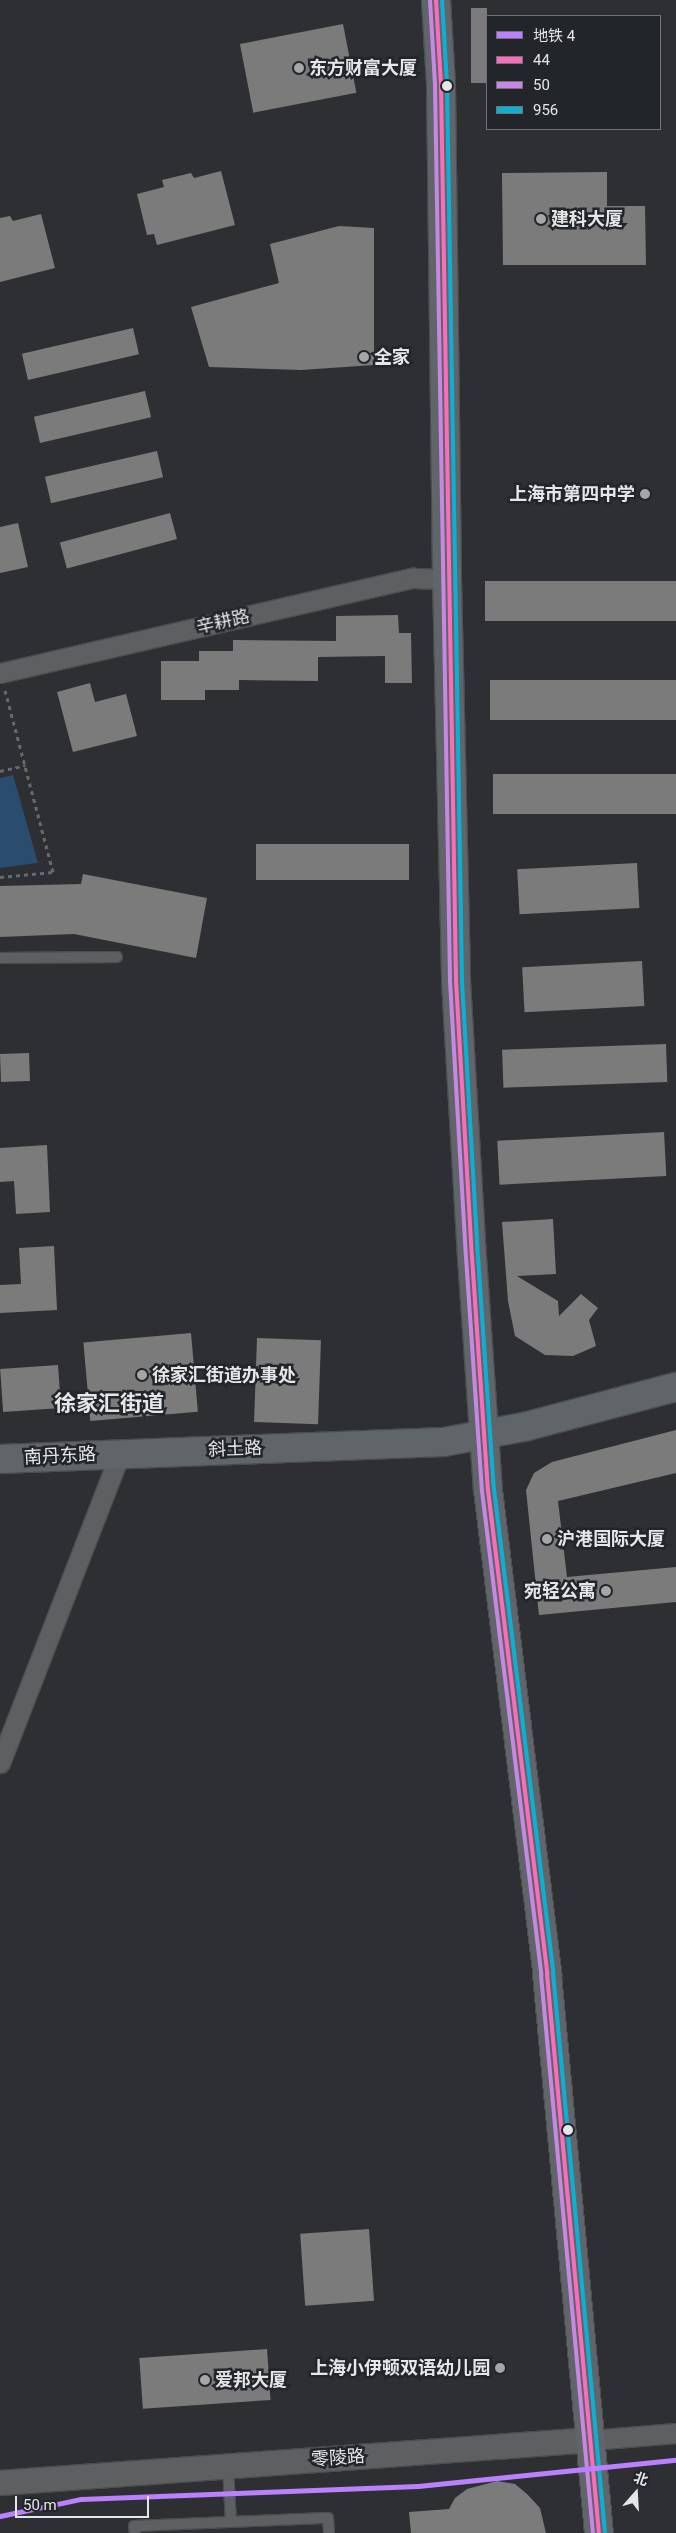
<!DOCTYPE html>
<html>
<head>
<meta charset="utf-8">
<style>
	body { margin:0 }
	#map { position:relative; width:676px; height:2533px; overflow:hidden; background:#2d2f32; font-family:Roboto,"Noto Sans SC",sans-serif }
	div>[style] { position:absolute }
	.green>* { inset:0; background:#2a4c6e }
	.building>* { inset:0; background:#7b7b7c; transform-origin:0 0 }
	.path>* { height:3px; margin-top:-1.5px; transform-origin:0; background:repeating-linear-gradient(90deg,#68696a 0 4px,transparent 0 8px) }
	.roads { filter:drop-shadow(1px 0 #4b4d4f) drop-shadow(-1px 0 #4b4d4f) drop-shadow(0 1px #4b4d4f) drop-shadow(0 -1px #4b4d4f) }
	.service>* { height:10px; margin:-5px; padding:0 5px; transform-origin:5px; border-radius:5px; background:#5d5f60 }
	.minor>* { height:19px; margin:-9.5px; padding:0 9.5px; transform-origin:9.5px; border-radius:9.5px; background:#5d5f60 }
	.tertiary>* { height:24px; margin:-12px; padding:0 12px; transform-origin:12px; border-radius:12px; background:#5d5f60 }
	.secondary>* { height:28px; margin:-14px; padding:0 14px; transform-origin:14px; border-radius:14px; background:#5f6569 }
	.bus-1>* { height:4px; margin:-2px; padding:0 2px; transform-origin:2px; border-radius:2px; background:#fb6dba }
	.bus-2>* { height:4px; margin:-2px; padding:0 2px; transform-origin:2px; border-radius:2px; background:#c787e3 }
	.bus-3>* { height:4px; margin:-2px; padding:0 2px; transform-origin:2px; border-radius:2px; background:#0dafd3 }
	.metro-1>* { height:5px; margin:-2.5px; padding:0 2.5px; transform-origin:2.5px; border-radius:2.5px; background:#bc80ff }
	.dots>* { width:14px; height:14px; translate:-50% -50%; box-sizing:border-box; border:2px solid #222529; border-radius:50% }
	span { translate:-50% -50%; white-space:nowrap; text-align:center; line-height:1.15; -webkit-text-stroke:5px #222529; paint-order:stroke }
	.poi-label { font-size:18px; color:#e4e6e8; font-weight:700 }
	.left { translate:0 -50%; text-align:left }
	.right { translate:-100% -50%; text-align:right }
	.street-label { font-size:18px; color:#e4e6e8 }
	.district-label { font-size:22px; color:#e4e6e8; font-weight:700 }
	.legend { position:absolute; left:486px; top:15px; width:175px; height:115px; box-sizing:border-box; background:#222529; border:1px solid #707275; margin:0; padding:6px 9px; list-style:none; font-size:15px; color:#e4e6e8 }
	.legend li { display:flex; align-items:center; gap:10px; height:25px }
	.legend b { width:25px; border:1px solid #707275 }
	.north { position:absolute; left:611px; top:2468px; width:50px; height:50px; -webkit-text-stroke:4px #222529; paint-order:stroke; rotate:19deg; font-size:14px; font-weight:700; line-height:20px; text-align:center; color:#e4e6e8 }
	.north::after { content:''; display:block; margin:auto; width:18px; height:22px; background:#e4e6e8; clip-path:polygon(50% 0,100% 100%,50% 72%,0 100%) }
	.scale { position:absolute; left:15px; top:2496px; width:134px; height:22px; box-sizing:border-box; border:2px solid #e4e6e8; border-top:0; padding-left:6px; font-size:15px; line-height:18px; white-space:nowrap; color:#e4e6e8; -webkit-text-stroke:4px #222529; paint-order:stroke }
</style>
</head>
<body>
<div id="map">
	<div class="green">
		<i style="clip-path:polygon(13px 775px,38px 863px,0 868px,0 778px)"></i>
	</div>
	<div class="building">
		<i style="left:471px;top:8px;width:16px;height:75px"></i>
		<i style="left:343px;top:24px;width:70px;height:105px;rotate:79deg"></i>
		<i style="clip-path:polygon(221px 171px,235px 225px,157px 245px,154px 234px,147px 235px,137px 194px,164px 187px,162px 180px,191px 173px,194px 178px)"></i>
		<i style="clip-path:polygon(607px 172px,607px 206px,645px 206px,646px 265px,503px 265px,502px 173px)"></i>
		<i style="clip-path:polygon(41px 214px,55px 268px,0 282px,0 218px,10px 216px,13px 221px)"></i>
		<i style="clip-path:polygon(339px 226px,374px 228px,374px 365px,301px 370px,209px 367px,191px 307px,279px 283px,270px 244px)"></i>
		<i style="left:133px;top:328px;width:27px;height:114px;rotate:77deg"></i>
		<i style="left:145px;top:391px;width:27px;height:114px;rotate:77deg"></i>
		<i style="left:157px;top:451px;width:27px;height:115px;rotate:77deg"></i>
		<i style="left:170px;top:513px;width:27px;height:114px;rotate:75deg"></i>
		<i style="clip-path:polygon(18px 523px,28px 567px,0 573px,0 527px)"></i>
		<i style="left:676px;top:581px;width:40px;height:191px;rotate:90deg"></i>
		<i style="clip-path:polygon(398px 615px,399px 633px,411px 633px,412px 683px,385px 683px,385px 656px,318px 657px,318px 681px,239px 680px,239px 690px,205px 690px,205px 700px,161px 700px,161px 661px,199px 661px,199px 651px,233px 651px,233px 640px,336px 641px,336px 616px)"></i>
		<i style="left:676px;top:680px;width:40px;height:186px;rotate:90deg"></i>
		<i style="clip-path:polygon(90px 683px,95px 702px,126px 694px,137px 736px,73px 752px,57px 692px)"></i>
		<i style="left:676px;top:774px;width:40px;height:183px;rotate:90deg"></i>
		<i style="left:409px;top:844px;width:36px;height:153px;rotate:90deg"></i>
		<i style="left:637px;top:863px;width:45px;height:120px;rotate:87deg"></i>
		<i style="clip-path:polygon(83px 874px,207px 898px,196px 958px,74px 934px,0 937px,0 886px,81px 884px)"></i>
		<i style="left:642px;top:961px;width:45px;height:120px;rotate:87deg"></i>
		<i style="left:666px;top:1044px;width:38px;height:164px;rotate:88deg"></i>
		<i style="left:29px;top:1053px;width:28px;height:29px;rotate:88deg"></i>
		<i style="left:664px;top:1132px;width:44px;height:167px;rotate:87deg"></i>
		<i style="clip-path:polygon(47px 1145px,50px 1212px,16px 1214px,14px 1181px,0 1182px,0 1148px)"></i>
		<i style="clip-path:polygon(553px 1219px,556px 1274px,517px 1276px,558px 1301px,559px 1316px,581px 1294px,598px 1308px,589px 1320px,596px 1346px,573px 1356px,545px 1355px,515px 1336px,508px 1301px,502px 1222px)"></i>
		<i style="clip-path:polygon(54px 1246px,57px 1310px,0 1313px,0 1285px,21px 1284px,19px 1248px)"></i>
		<i style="left:191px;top:1333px;width:79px;height:108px;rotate:85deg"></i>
		<i style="left:257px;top:1338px;width:64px;height:84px;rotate:2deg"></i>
		<i style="left:58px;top:1365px;width:43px;height:58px;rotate:86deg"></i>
		<i style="clip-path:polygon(676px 1430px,676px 1473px,558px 1501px,567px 1577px,676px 1567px,676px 1602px,539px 1615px,526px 1490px,534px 1473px,552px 1462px)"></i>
		<i style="left:369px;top:2229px;width:72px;height:69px;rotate:86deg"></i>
		<i style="left:267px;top:2349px;width:51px;height:128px;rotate:86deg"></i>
		<i style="clip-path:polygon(497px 2481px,515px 2484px,527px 2494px,540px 2508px,546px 2533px,411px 2533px,409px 2512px,449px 2509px,455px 2498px,467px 2489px)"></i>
	</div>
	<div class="path">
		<i style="left:0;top:771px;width:26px;rotate:-13deg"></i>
		<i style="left:0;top:877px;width:53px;rotate:-5.4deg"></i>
		<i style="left:53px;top:872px;width:188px;rotate:-104.8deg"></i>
	</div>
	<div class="roads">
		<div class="service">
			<i style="left:0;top:958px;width:117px;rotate:-0.5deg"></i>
			<i style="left:228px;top:2467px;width:55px;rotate:86.9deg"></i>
			<i style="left:135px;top:2533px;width:7px;rotate:-98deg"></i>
			<i style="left:134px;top:2526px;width:194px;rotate:-2.4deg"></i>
			<i style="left:328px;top:2518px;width:15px;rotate:86deg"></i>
		</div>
		<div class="minor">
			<i style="left:0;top:673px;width:424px;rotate:-13deg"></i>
			<i style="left:413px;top:578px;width:34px;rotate:2deg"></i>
			<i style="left:0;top:1763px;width:332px;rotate:-68.8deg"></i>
			<i style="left:591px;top:2440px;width:85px;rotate:-4.7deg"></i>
		</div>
		<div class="tertiary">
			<i style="left:0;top:2483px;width:593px;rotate:-4.16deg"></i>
		</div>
		<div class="secondary">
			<i style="left:436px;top:0;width:85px;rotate:86.6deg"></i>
			<i style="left:441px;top:85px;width:494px;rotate:89.3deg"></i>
			<i style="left:447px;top:579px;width:402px;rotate:88.7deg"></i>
			<i style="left:456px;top:981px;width:276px;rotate:86.7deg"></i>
			<i style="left:472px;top:1257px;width:234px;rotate:86.1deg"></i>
			<i style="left:488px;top:1490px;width:488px;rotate:83deg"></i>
			<i style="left:547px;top:1974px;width:561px;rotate:84.69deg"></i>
			<i style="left:0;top:1459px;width:444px;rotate:-2.2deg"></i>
			<i style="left:444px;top:1442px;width:86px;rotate:-10.8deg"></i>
			<i style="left:528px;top:1426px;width:153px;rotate:-14.8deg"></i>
		</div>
	</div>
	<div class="bus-1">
		<i style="left:436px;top:0;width:85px;rotate:86.6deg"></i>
		<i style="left:441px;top:85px;width:896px;rotate:89.04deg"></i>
		<i style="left:456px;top:981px;width:276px;rotate:86.7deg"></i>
		<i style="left:472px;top:1257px;width:234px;rotate:86.1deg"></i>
		<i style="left:488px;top:1490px;width:488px;rotate:83deg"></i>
		<i style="left:547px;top:1974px;width:561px;rotate:84.69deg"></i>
	</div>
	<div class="bus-2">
		<i style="left:430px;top:0;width:85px;rotate:86.6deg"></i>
		<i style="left:435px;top:85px;width:896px;rotate:89.04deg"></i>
		<i style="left:450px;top:981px;width:276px;rotate:86.7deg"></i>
		<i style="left:466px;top:1257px;width:235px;rotate:86.1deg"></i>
		<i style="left:482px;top:1491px;width:488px;rotate:83deg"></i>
		<i style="left:541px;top:1975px;width:560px;rotate:84.68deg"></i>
	</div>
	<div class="bus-3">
		<i style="left:442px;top:0;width:85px;rotate:86.6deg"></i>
		<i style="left:447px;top:85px;width:896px;rotate:89.04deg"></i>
		<i style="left:462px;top:981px;width:276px;rotate:86.7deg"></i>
		<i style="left:478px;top:1257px;width:233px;rotate:86.1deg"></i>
		<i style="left:494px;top:1489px;width:488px;rotate:83deg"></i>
		<i style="left:553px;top:1973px;width:561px;rotate:84.69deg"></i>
	</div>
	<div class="metro-1">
		<i style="left:0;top:2516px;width:83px;rotate:-11.9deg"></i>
		<i style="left:81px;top:2499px;width:337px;rotate:-2.2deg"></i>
		<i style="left:418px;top:2486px;width:259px;rotate:-5.8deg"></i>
	</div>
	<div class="dots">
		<i style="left:299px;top:68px;background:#a4a6a8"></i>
		<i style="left:447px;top:86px;background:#e4e6e8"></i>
		<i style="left:541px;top:219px;background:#a4a6a8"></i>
		<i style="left:364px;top:357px;background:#a4a6a8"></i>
		<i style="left:645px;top:494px;background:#a4a6a8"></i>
		<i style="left:142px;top:1375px;background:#a4a6a8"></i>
		<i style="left:547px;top:1539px;background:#a4a6a8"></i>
		<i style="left:606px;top:1591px;background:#a4a6a8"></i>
		<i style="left:568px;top:2130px;background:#e4e6e8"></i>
		<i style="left:500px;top:2368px;background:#a4a6a8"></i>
		<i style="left:205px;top:2380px;background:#a4a6a8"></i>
	</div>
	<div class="poi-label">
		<span class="left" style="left:309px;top:68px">东方财富大厦</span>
		<span class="left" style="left:551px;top:219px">建科大厦</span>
		<span class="left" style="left:374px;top:357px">全家</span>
		<span class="right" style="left:635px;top:494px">上海市第四中学</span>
		<span class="left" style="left:152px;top:1375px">徐家汇街道办事处</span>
		<span class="left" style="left:557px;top:1539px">沪港国际大厦</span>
		<span class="right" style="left:596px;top:1591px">宛轻公寓</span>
		<span class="right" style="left:490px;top:2368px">上海小伊顿双语幼儿园</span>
		<span class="left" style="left:215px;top:2380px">爱邦大厦</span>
	</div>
	<div class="street-label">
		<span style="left:223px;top:622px;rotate:-13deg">辛耕路</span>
		<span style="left:235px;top:1449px;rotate:-2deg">斜土路</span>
		<span style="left:60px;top:1456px;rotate:-3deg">南丹东路</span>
		<span style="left:338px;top:2458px;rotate:-4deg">零陵路</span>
	</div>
	<div class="district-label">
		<span style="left:109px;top:1404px">徐家汇街道</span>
	</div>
	<ul class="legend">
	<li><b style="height:6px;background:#bc80ff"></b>地铁 4</li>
	<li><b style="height:6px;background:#fb6dba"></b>44</li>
	<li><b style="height:6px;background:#c787e3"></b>50</li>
	<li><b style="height:6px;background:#0dafd3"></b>956</li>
	</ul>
	<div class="north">北</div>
	<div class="scale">50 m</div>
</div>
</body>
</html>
